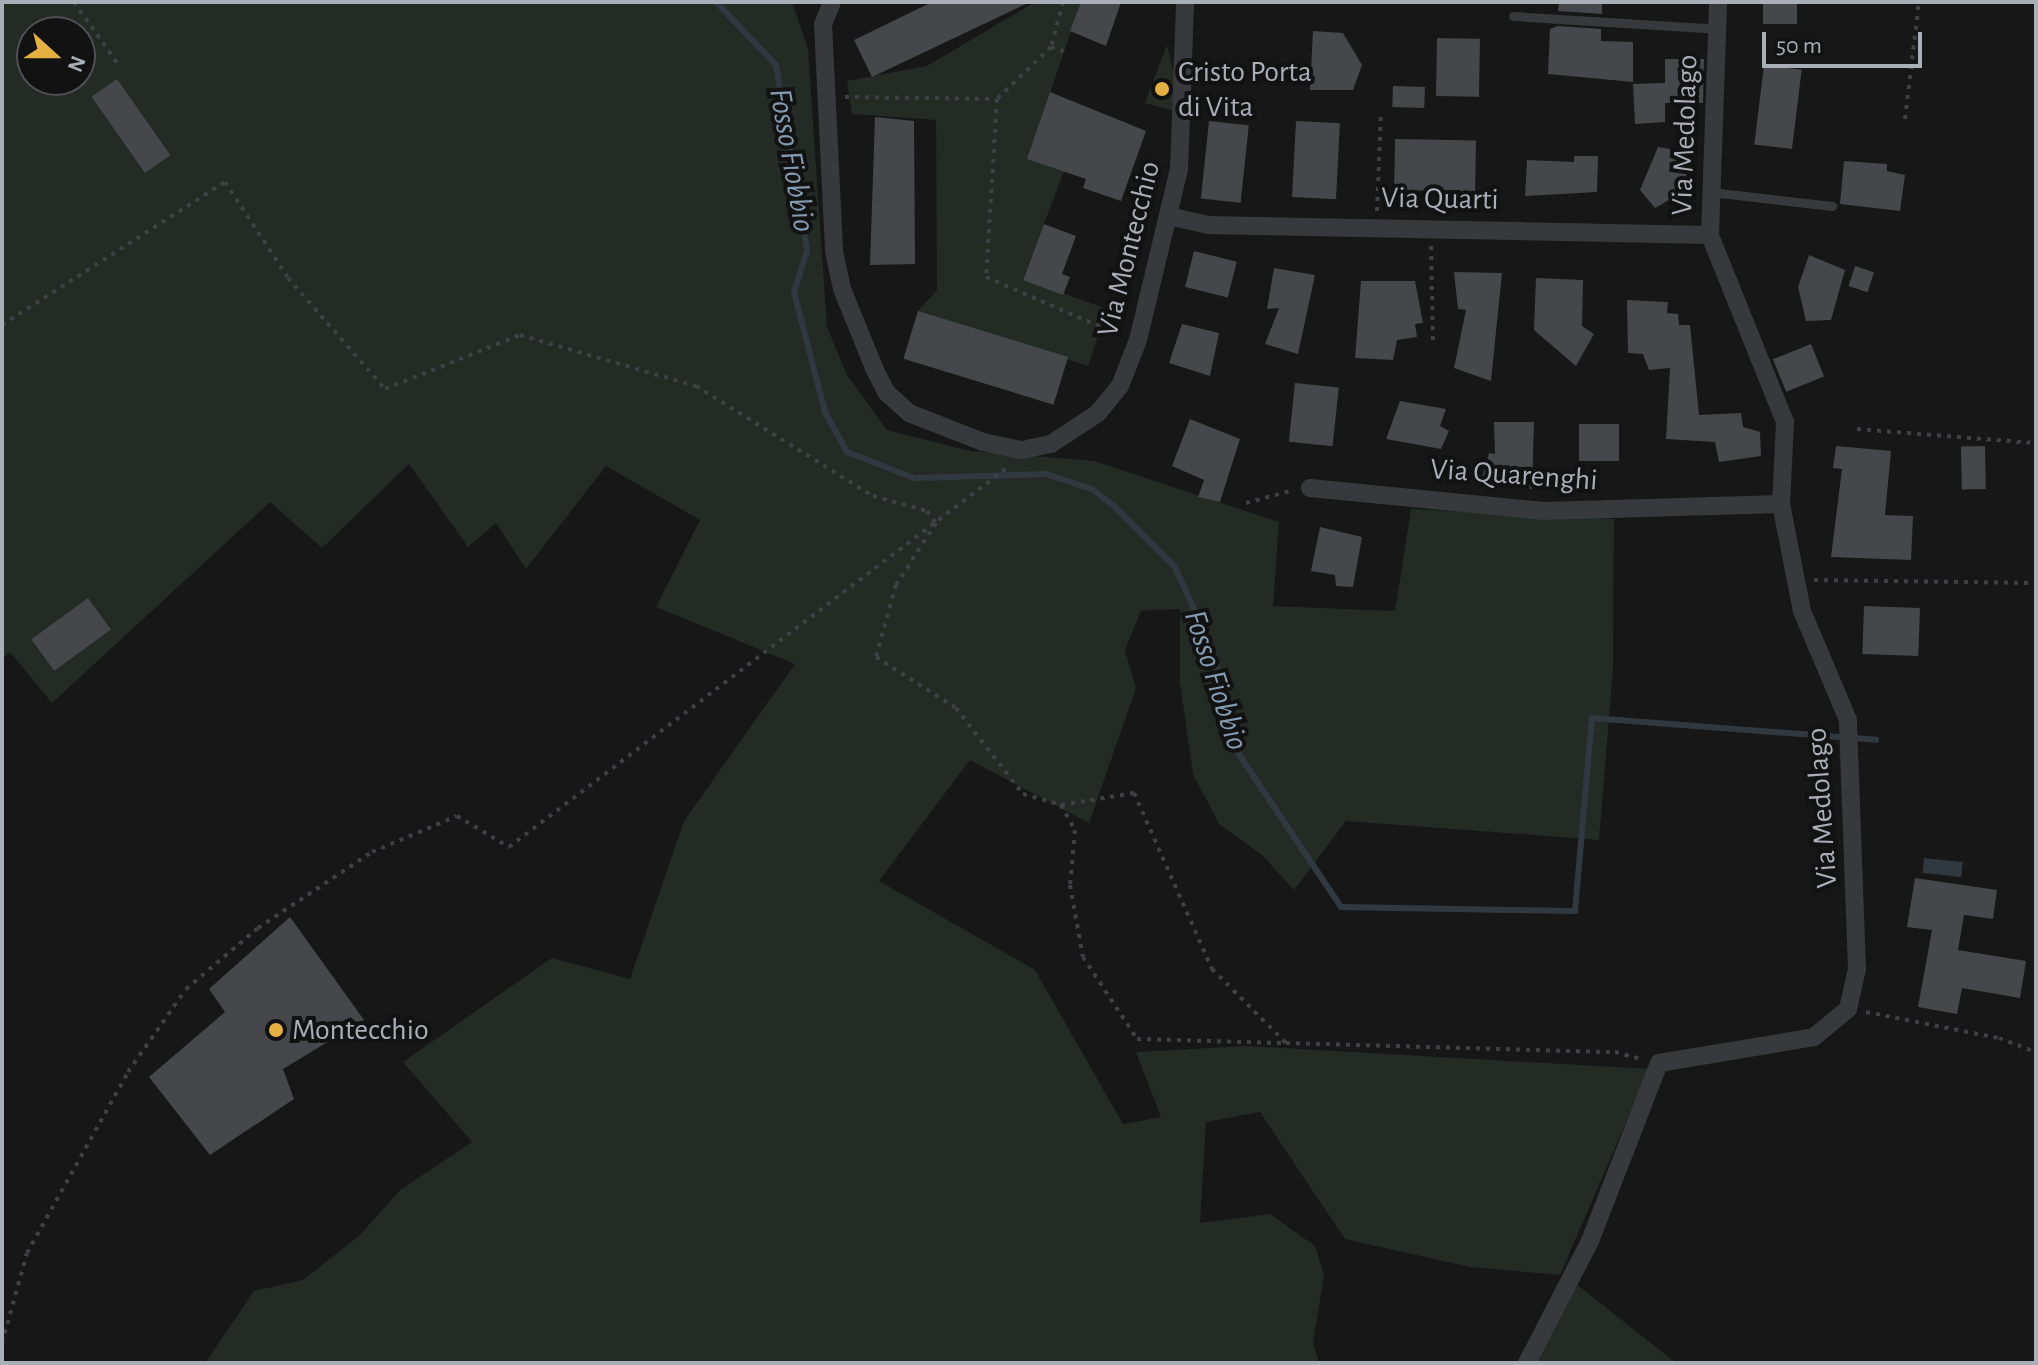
<!DOCTYPE html>
<html>
<head>
<meta charset="utf-8">
<style>
	body { margin:0 }
	#map { position:relative; width:2038px; height:1365px; overflow:hidden; background:#171718; font-family:"Alegreya Sans",sans-serif }
	div>[style] { position:absolute }
	.green>* { inset:0; background:#232b24 }
	.water>* { inset:0; background:#313940; transform-origin:0 0 }
	.stream>* { height:6px; margin:-3px; padding:0 3px; transform-origin:3px; border-radius:3px; background:#313940 }
	.building>* { inset:0; background:#46474b; transform-origin:0 0 }
	.path>* { height:4px; margin-top:-2px; transform-origin:0; background:repeating-linear-gradient(90deg,#3e4044 0 4px,transparent 0 10px) }
	.lane>* { height:9px; margin:-4.5px; padding:0 4.5px; transform-origin:4.5px; border-radius:4.5px; background:#38393d }
	.street>* { height:18px; margin:-9px; padding:0 9px; transform-origin:9px; border-radius:9px; background:#38393d }
	.dots>* { width:22px; height:22px; translate:-50% -50%; box-sizing:border-box; border:4px solid #121213; border-radius:50% }
	span { translate:-50% -50%; white-space:nowrap; text-align:center; line-height:1.15; -webkit-text-stroke:8px #121213; paint-order:stroke }
	.poi-label { font-size:30px; color:#aaaeb7 }
	.left { translate:0 -50%; text-align:left }
	.street-label { font-size:30px; color:#aaaeb7 }
	.water-label { font-size:32px; color:#849bb0; font-style:italic }
	.frame { position:absolute; inset:0; border:4px solid #aaaeb7; pointer-events:none }
	.north { position:absolute; left:16px; top:16px; width:80px; height:80px; box-sizing:border-box; background:#121213; border:2px solid #4f5055; border-radius:50%; rotate:111deg; font-size:22px; font-weight:700; line-height:32px; text-align:center; color:#aaaeb7 }
	.north::after { content:''; display:block; margin:auto; width:28px; height:36px; background:#e4af43; clip-path:polygon(50% 0,100% 100%,50% 72%,0 100%) }
	.scale { position:absolute; left:1762px; top:32px; width:160px; height:36px; box-sizing:border-box; border:4px solid #aaaeb7; border-top:0; padding-left:10px; font-size:24px; line-height:28px; white-space:nowrap; color:#aaaeb7; -webkit-text-stroke:6px #121213; paint-order:stroke }
</style>
</head>
<body>
<div id="map">
	<div class="green">
		<i style="clip-path:polygon(evenodd,2px 2px,792px 2px,808px 49px,827px 327px,847px 375px,887px 430px,970px 451px,1094px 461px,1279px 522px,1273px 606px,1395px 611px,1411px 509px,1614px 519px,1613px 669px,1599px 840px,1346px 821px,1294px 890px,1262px 855px,1219px 824px,1193px 774px,1180px 683px,1180px 609px,1141px 611px,1125px 650px,1136px 688px,1089px 823px,970px 760px,879px 881px,1035px 970px,1123px 1124px,1161px 1117px,1136px 1052px,1246px 1046px,1649px 1069px,1560px 1275px,1470px 1267px,1345px 1239px,1260px 1112px,1206px 1122px,1200px 1223px,1270px 1214px,1315px 1246px,1324px 1275px,1313px 1342px,1319px 1363px,205px 1363px,254px 1291px,303px 1280px,360px 1235px,400px 1190px,472px 1142px,403px 1062px,552px 958px,630px 979px,684px 821px,795px 664px,656px 607px,700px 520px,606px 466px,526px 569px,496px 523px,468px 547px,409px 464px,322px 548px,270px 502px,52px 703px,10px 652px,2px 659px,2px 2px,32px 32px,80px 32px,80px 80px,32px 80px,32px 32px)"></i>
		<i style="clip-path:polygon(1035px 2px,1081px 2px,1028px 158px,1064px 171px,1023px 279px,1107px 309px,1088px 366px,918px 311px,937px 290px,936px 120px,852px 114px,847px 81px,927px 66px)"></i>
		<i style="clip-path:polygon(1167px 45px,1184px 114px,1145px 103px)"></i>
		<i style="clip-path:polygon(1570px 1279px,1676px 1363px,1527px 1363px)"></i>
	</div>
	<div class="water">
		<i style="left:1924px;top:858px;width:39px;height:15px;rotate:6deg"></i>
	</div>
	<div class="stream">
		<i style="left:716px;top:2px;width:87px;rotate:46.4deg"></i>
		<i style="left:776px;top:65px;width:189px;rotate:80.5deg"></i>
		<i style="left:807px;top:251px;width:43px;rotate:107.6deg"></i>
		<i style="left:794px;top:292px;width:124px;rotate:75.5deg"></i>
		<i style="left:825px;top:412px;width:46px;rotate:61.2deg"></i>
		<i style="left:847px;top:452px;width:72px;rotate:21.2deg"></i>
		<i style="left:914px;top:478px;width:132px;rotate:-1.7deg"></i>
		<i style="left:1046px;top:474px;width:48px;rotate:18.1deg"></i>
		<i style="left:1092px;top:489px;width:28px;rotate:38deg"></i>
		<i style="left:1114px;top:506px;width:86px;rotate:45deg"></i>
		<i style="left:1175px;top:567px;width:90px;rotate:65.7deg"></i>
		<i style="left:1212px;top:649px;width:107px;rotate:76deg"></i>
		<i style="left:1238px;top:753px;width:185px;rotate:56.2deg"></i>
		<i style="left:1341px;top:907px;width:234px;rotate:1deg"></i>
		<i style="left:1575px;top:911px;width:194px;rotate:-85deg"></i>
		<i style="left:1592px;top:718px;width:285px;rotate:4.4deg"></i>
	</div>
	<div class="building">
		<i style="clip-path:polygon(932px 2px,1030px 2px,872px 77px,854px 40px)"></i>
		<i style="clip-path:polygon(1081px 2px,1121px 2px,1106px 46px,1070px 31px)"></i>
		<i style="clip-path:polygon(1559px 2px,1602px 2px,1602px 14px,1558px 11px)"></i>
		<i style="left:1763px;top:2px;width:34px;height:22px"></i>
		<i style="clip-path:polygon(1558px 26px,1601px 29px,1601px 41px,1633px 42px,1633px 82px,1548px 74px,1550px 29px)"></i>
		<i style="clip-path:polygon(1313px 31px,1343px 33px,1362px 65px,1353px 90px,1310px 90px)"></i>
		<i style="left:1437px;top:38px;width:43px;height:58px;rotate:1deg"></i>
		<i style="clip-path:polygon(1665px 59px,1704px 59px,1703px 103px,1665px 103px,1665px 122px,1635px 124px,1633px 84px,1665px 83px)"></i>
		<i style="left:1764px;top:65px;width:38px;height:80px;rotate:7deg"></i>
		<i style="left:117px;top:79px;width:93px;height:31px;rotate:55deg"></i>
		<i style="left:1393px;top:86px;width:32px;height:21px;rotate:2deg"></i>
		<i style="clip-path:polygon(1050px 92px,1146px 131px,1121px 201px,1083px 188px,1086px 179px,1027px 159px)"></i>
		<i style="clip-path:polygon(875px 117px,914px 121px,915px 264px,870px 265px)"></i>
		<i style="left:1209px;top:121px;width:40px;height:78px;rotate:6deg"></i>
		<i style="left:1296px;top:121px;width:44px;height:76px;rotate:3deg"></i>
		<i style="left:1395px;top:139px;width:81px;height:51px;rotate:1deg"></i>
		<i style="clip-path:polygon(1658px 147px,1688px 152px,1685px 191px,1655px 208px,1640px 190px)"></i>
		<i style="clip-path:polygon(1574px 156px,1598px 156px,1597px 192px,1525px 196px,1527px 160px,1574px 162px)"></i>
		<i style="clip-path:polygon(1844px 161px,1887px 164px,1887px 171px,1905px 175px,1900px 211px,1840px 204px)"></i>
		<i style="clip-path:polygon(1044px 224px,1076px 236px,1062px 274px,1070px 277px,1063px 295px,1023px 280px)"></i>
		<i style="left:1194px;top:251px;width:44px;height:37px;rotate:14deg"></i>
		<i style="clip-path:polygon(1809px 255px,1845px 270px,1831px 320px,1806px 321px,1798px 287px)"></i>
		<i style="left:1855px;top:266px;width:20px;height:21px;rotate:18deg"></i>
		<i style="clip-path:polygon(1274px 268px,1315px 275px,1298px 354px,1265px 344px,1279px 308px,1267px 309px)"></i>
		<i style="clip-path:polygon(1454px 272px,1502px 273px,1491px 381px,1454px 368px,1466px 310px,1458px 309px)"></i>
		<i style="clip-path:polygon(1536px 278px,1583px 280px,1582px 326px,1594px 334px,1576px 366px,1534px 330px)"></i>
		<i style="clip-path:polygon(1361px 281px,1415px 281px,1423px 323px,1415px 324px,1417px 337px,1397px 340px,1393px 360px,1355px 358px)"></i>
		<i style="clip-path:polygon(1627px 300px,1668px 302px,1667px 313px,1678px 314px,1679px 325px,1690px 325px,1699px 415px,1741px 413px,1743px 427px,1760px 432px,1761px 456px,1719px 462px,1715px 442px,1666px 439px,1670px 368px,1649px 370px,1643px 354px,1628px 353px)"></i>
		<i style="left:918px;top:311px;width:157px;height:50px;rotate:17deg"></i>
		<i style="clip-path:polygon(1182px 324px,1219px 333px,1210px 376px,1169px 363px)"></i>
		<i style="left:1811px;top:344px;width:35px;height:41px;rotate:68deg"></i>
		<i style="left:1295px;top:383px;width:44px;height:59px;rotate:6deg"></i>
		<i style="clip-path:polygon(1400px 401px,1446px 409px,1440px 426px,1449px 431px,1441px 449px,1386px 439px)"></i>
		<i style="clip-path:polygon(1190px 419px,1240px 439px,1220px 502px,1198px 497px,1204px 480px,1172px 466px)"></i>
		<i style="clip-path:polygon(1494px 422px,1534px 422px,1532px 489px,1481px 481px,1489px 453px,1495px 454px)"></i>
		<i style="left:1579px;top:424px;width:40px;height:37px"></i>
		<i style="clip-path:polygon(1836px 446px,1891px 451px,1885px 515px,1913px 516px,1911px 560px,1831px 557px,1842px 469px,1833px 468px)"></i>
		<i style="left:1985px;top:446px;width:43px;height:24px;rotate:89deg"></i>
		<i style="clip-path:polygon(1320px 527px,1362px 537px,1353px 587px,1336px 586px,1335px 575px,1311px 571px)"></i>
		<i style="left:88px;top:598px;width:39px;height:70px;rotate:54deg"></i>
		<i style="left:1864px;top:606px;width:56px;height:48px;rotate:2deg"></i>
		<i style="clip-path:polygon(1915px 878px,1997px 890px,1993px 919px,1964px 915px,1958px 950px,2026px 961px,2020px 998px,1962px 988px,1957px 1014px,1918px 1007px,1932px 930px,1907px 927px)"></i>
		<i style="clip-path:polygon(290px 917px,364px 1020px,283px 1069px,294px 1099px,210px 1155px,149px 1077px,225px 1012px,209px 989px)"></i>
	</div>
	<div class="path">
		<i style="left:74px;top:2px;width:80px;rotate:54.7deg"></i>
		<i style="left:1063px;top:2px;width:47px;rotate:104.9deg"></i>
		<i style="left:1051px;top:47px;width:75px;rotate:136.1deg"></i>
		<i style="left:997px;top:99px;width:178px;rotate:93.5deg"></i>
		<i style="left:986px;top:277px;width:125px;rotate:23.5deg"></i>
		<i style="left:1051px;top:47px;width:13px;rotate:18deg"></i>
		<i style="left:845px;top:97px;width:151px;rotate:0.8deg"></i>
		<i style="left:1905px;top:119px;width:118px;rotate:-83.2deg"></i>
		<i style="left:1377px;top:211px;width:100px;rotate:-87.7deg"></i>
		<i style="left:1431px;top:246px;width:97px;rotate:88.8deg"></i>
		<i style="left:2px;top:325px;width:265px;rotate:-32.7deg"></i>
		<i style="left:225px;top:182px;width:115px;rotate:56.7deg"></i>
		<i style="left:288px;top:278px;width:147px;rotate:48.9deg"></i>
		<i style="left:385px;top:389px;width:145px;rotate:-21.8deg"></i>
		<i style="left:520px;top:335px;width:183px;rotate:16.2deg"></i>
		<i style="left:696px;top:386px;width:208px;rotate:31.9deg"></i>
		<i style="left:873px;top:496px;width:56px;rotate:15.5deg"></i>
		<i style="left:927px;top:511px;width:15px;rotate:53deg"></i>
		<i style="left:936px;top:523px;width:74px;rotate:122.8deg"></i>
		<i style="left:896px;top:585px;width:75px;rotate:105.5deg"></i>
		<i style="left:876px;top:657px;width:95px;rotate:32.5deg"></i>
		<i style="left:956px;top:708px;width:109px;rotate:52.1deg"></i>
		<i style="left:1023px;top:794px;width:40px;rotate:16deg"></i>
		<i style="left:1061px;top:805px;width:74px;rotate:-9.3deg"></i>
		<i style="left:1134px;top:793px;width:193px;rotate:66.1deg"></i>
		<i style="left:1212px;top:969px;width:105px;rotate:45deg"></i>
		<i style="left:1286px;top:1043px;width:329px;rotate:1.6deg"></i>
		<i style="left:1615px;top:1052px;width:27px;rotate:15deg"></i>
		<i style="left:1857px;top:429px;width:180px;rotate:4.5deg"></i>
		<i style="left:1246px;top:503px;width:50px;rotate:-15.2deg"></i>
		<i style="left:1814px;top:580px;width:222px;rotate:0.8deg"></i>
		<i style="left:1061px;top:805px;width:29px;rotate:61deg"></i>
		<i style="left:1075px;top:830px;width:55px;rotate:95.2deg"></i>
		<i style="left:1070px;top:885px;width:73px;rotate:79.8deg"></i>
		<i style="left:1083px;top:957px;width:98px;rotate:56.6deg"></i>
		<i style="left:1137px;top:1039px;width:147px;rotate:1.6deg"></i>
		<i style="left:1866px;top:1012px;width:136px;rotate:11.1deg"></i>
		<i style="left:1999px;top:1038px;width:40px;rotate:21deg"></i>
		<i style="left:2px;top:1343px;width:93px;rotate:-74.5deg"></i>
		<i style="left:27px;top:1253px;width:207px;rotate:-60.8deg"></i>
		<i style="left:128px;top:1072px;width:101px;rotate:-55.1deg"></i>
		<i style="left:186px;top:989px;width:94px;rotate:-40.3deg"></i>
		<i style="left:258px;top:928px;width:137px;rotate:-33.7deg"></i>
		<i style="left:372px;top:852px;width:92px;rotate:-23deg"></i>
		<i style="left:457px;top:816px;width:61px;rotate:30.8deg"></i>
		<i style="left:509px;top:847px;width:627px;rotate:-37.29deg"></i>
	</div>
	<div class="lane">
		<i style="left:1513px;top:16px;width:204px;rotate:3.6deg"></i>
		<i style="left:1711px;top:192px;width:122px;rotate:6.6deg"></i>
	</div>
	<div class="street">
		<i style="left:832px;top:2px;width:24px;rotate:112deg"></i>
		<i style="left:823px;top:24px;width:227px;rotate:87.2deg"></i>
		<i style="left:834px;top:251px;width:39px;rotate:78deg"></i>
		<i style="left:842px;top:289px;width:85px;rotate:67.9deg"></i>
		<i style="left:874px;top:368px;width:28px;rotate:63deg"></i>
		<i style="left:887px;top:393px;width:30px;rotate:42deg"></i>
		<i style="left:909px;top:413px;width:79px;rotate:21.4deg"></i>
		<i style="left:983px;top:442px;width:40px;rotate:12deg"></i>
		<i style="left:1022px;top:450px;width:30px;rotate:-12deg"></i>
		<i style="left:1051px;top:444px;width:56px;rotate:-33.4deg"></i>
		<i style="left:1098px;top:413px;width:35px;rotate:-51deg"></i>
		<i style="left:1120px;top:386px;width:49px;rotate:-68.6deg"></i>
		<i style="left:1138px;top:340px;width:176px;rotate:-76.5deg"></i>
		<i style="left:1179px;top:169px;width:167px;rotate:-87.9deg"></i>
		<i style="left:1169px;top:216px;width:39px;rotate:13deg"></i>
		<i style="left:1207px;top:225px;width:503px;rotate:1.14deg"></i>
		<i style="left:1310px;top:488px;width:235px;rotate:5.6deg"></i>
		<i style="left:1544px;top:511px;width:237px;rotate:-1.7deg"></i>
		<i style="left:1527px;top:1363px;width:137px;rotate:-62.7deg"></i>
		<i style="left:1590px;top:1241px;width:191px;rotate:-68.8deg"></i>
		<i style="left:1659px;top:1063px;width:157px;rotate:-9.5deg"></i>
		<i style="left:1814px;top:1037px;width:44px;rotate:-39.5deg"></i>
		<i style="left:1848px;top:1009px;width:41px;rotate:-77.3deg"></i>
		<i style="left:1857px;top:969px;width:249px;rotate:-92.1deg"></i>
		<i style="left:1848px;top:720px;width:118px;rotate:-112.9deg"></i>
		<i style="left:1802px;top:611px;width:109px;rotate:-101.1deg"></i>
		<i style="left:1781px;top:504px;width:82px;rotate:-87.2deg"></i>
		<i style="left:1785px;top:422px;width:201px;rotate:-111.9deg"></i>
		<i style="left:1710px;top:235px;width:233px;rotate:-88deg"></i>
	</div>
	<div class="dots">
		<i style="left:1162px;top:89px;background:#e4af43"></i>
		<i style="left:276px;top:1030px;background:#e4af43"></i>
	</div>
	<div class="poi-label">
		<span class="left" style="left:1178px;top:89px">Cristo Porta<br>di Vita</span>
		<span class="left" style="left:292px;top:1030px">Montecchio</span>
	</div>
	<div class="street-label">
		<span style="left:1685px;top:135px;rotate:-88deg">Via Medolago</span>
		<span style="left:1440px;top:199px;rotate:1deg">Via Quarti</span>
		<span style="left:1129px;top:249px;rotate:-76deg">Via Montecchio</span>
		<span style="left:1514px;top:475px;rotate:4deg">Via Quarenghi</span>
		<span style="left:1822px;top:808px;rotate:-94deg">Via Medolago</span>
	</div>
	<div class="water-label">
		<span style="left:792px;top:160px;rotate:80deg">Fosso Fiobbio</span>
		<span style="left:1216px;top:680px;rotate:72deg">Fosso Fiobbio</span>
	</div>
	<div class="frame"></div>
	<div class="north">N</div>
	<div class="scale">50 m</div>
</div>
</body>
</html>
